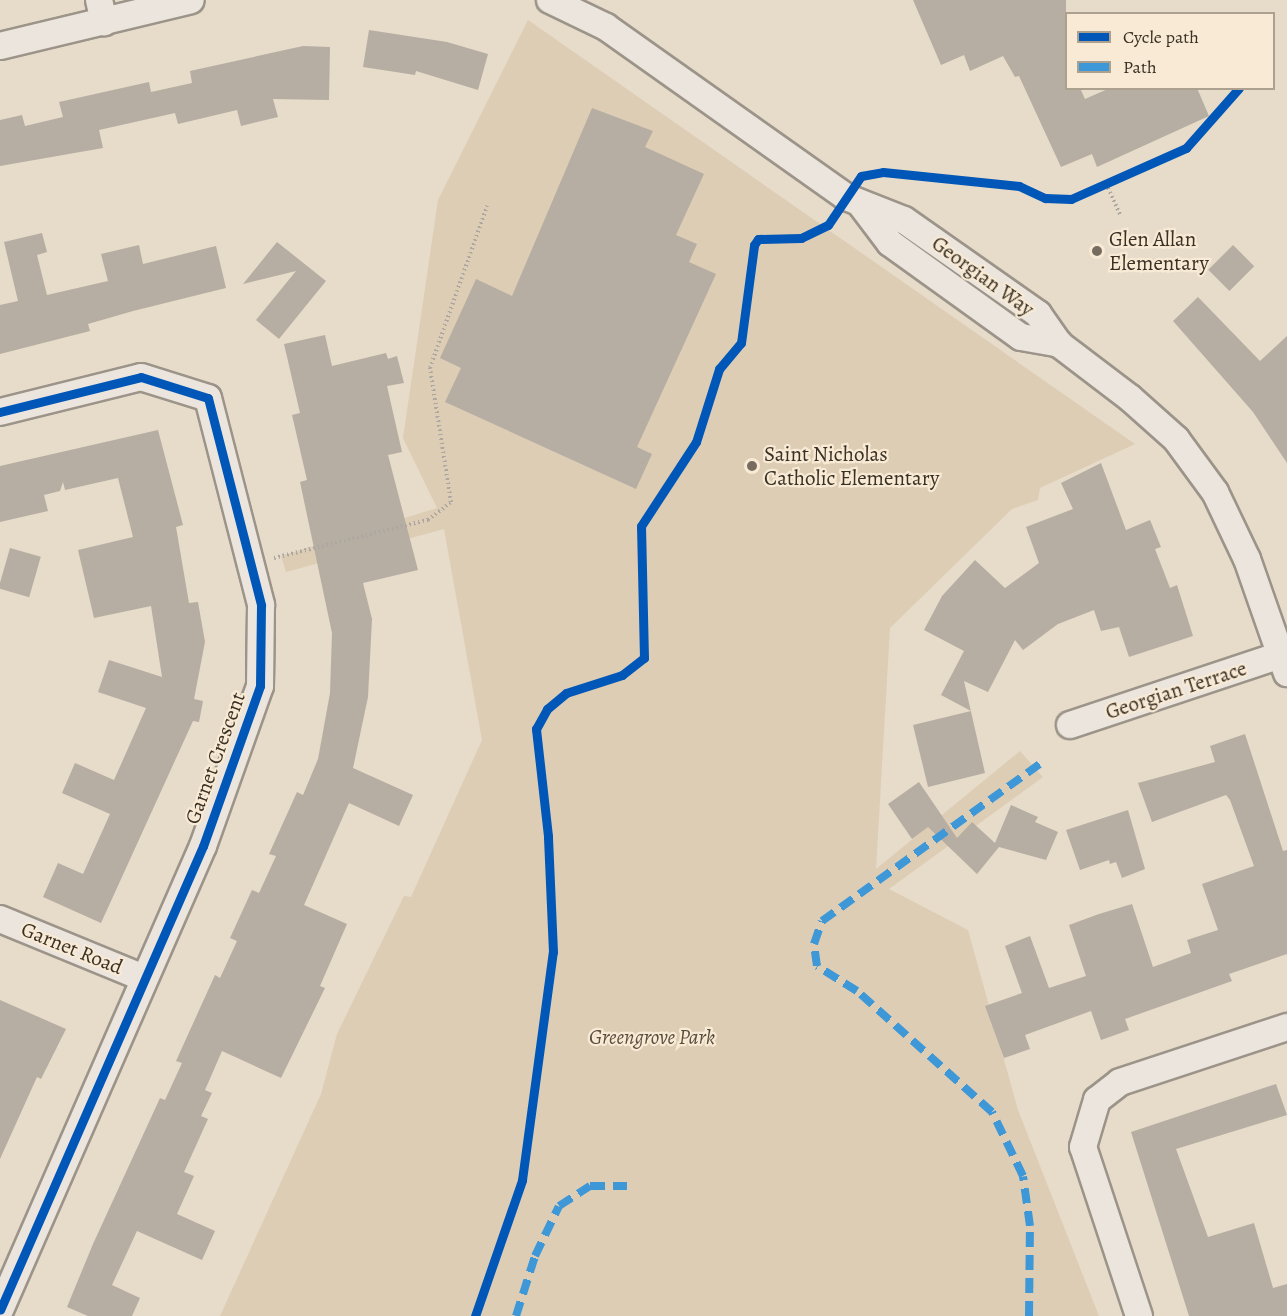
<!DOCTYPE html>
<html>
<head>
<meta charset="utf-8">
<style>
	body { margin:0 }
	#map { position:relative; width:1287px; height:1316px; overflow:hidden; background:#e7dbca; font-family:Alegreya,serif }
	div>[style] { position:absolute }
	.green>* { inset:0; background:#ddcdb5 }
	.building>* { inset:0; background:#b6aea2; transform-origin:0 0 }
	.path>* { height:4px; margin-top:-2px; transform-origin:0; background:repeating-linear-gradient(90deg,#aca7a0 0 1.5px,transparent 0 4.5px) }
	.roads { filter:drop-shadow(2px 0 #9c9489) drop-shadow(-2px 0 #9c9489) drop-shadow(0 2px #9c9489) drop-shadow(0 -2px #9c9489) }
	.minor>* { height:26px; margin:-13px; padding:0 13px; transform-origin:13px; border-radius:13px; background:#ebe5dd }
	.quiet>* { height:8px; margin-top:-4px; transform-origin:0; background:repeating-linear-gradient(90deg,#3e97d6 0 15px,transparent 0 23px) }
	.cycleway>* { height:9px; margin:-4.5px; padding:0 4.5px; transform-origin:4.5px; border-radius:4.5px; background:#0057b8 }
	.dots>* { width:16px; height:16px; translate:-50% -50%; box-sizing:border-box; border:3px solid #f8ead4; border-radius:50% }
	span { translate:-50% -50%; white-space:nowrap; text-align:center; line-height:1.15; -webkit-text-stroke:4.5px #f8ead4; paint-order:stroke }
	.poi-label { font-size:21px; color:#3a3125 }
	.left { translate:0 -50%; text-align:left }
	.street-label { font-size:21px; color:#3a3125 }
	.park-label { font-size:21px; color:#594e3e; font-style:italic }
	.legend { position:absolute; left:1065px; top:12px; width:210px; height:78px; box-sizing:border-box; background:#f8ead4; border:2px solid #aca08e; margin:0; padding:8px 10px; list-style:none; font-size:18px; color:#3a3125 }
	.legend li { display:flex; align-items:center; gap:12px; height:30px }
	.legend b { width:30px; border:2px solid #aca08e }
</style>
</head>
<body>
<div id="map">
	<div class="green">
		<i style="clip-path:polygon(528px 20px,1135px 444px,1040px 488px,1038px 500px,1012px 509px,890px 628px,876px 869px,1020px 751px,1043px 777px,889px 889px,968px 930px,1018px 1110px,1099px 1316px,220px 1316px,321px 1094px,337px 1034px,404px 896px,411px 897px,482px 740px,444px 529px,286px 572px,281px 556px,437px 508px,403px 438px,438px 200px)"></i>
	</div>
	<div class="building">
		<i style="clip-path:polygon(913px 0,1066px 0,1066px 88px,1080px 88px,1085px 99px,1110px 88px,1197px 88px,1209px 116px,1097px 167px,1092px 154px,1061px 167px,1019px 76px,1015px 77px,1003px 56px,970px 71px,964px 55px,941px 65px)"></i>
		<i style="clip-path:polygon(369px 30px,447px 42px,488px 54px,478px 90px,416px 71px,415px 75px,363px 67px)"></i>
		<i style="clip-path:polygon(303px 46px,330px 47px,329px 100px,273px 99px,278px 117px,241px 126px,237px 110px,178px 124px,175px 113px,99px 130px,103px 148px,0 166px,0 120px,22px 115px,25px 126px,63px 117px,59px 102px,149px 82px,151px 92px,192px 83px,190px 71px)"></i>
		<i style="clip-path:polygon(592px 108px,653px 131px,645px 147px,704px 174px,676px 235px,697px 244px,689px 262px,716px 274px,637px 447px,652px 454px,636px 489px,445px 402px,461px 368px,440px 358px,476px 279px,512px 296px)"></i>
		<i style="clip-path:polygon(42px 233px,47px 252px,37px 255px,47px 295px,108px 281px,101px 254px,139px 245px,143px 264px,216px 246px,226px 288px,133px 311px,88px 324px,90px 331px,0 354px,0 305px,18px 301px,4px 242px)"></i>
		<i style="clip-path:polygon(277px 242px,326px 281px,279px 339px,256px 320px,296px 271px,243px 284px)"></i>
		<i style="left:1233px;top:245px;width:30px;height:35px;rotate:45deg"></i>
		<i style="clip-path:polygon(1198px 297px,1260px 361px,1287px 336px,1287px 463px,1253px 412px,1173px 321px)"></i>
		<i style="clip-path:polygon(325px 335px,332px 366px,386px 353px,388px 359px,397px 356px,404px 383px,387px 386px,402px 452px,388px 455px,418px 570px,363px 583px,372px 619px,368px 697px,353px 768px,413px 795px,399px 826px,349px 803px,304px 905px,347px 924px,320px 986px,325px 988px,281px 1078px,222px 1051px,205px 1090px,212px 1093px,201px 1116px,208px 1119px,184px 1172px,194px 1176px,177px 1214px,215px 1231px,202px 1260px,137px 1231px,112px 1285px,140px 1298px,132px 1316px,88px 1316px,67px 1307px,93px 1244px,160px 1098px,165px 1100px,182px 1063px,176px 1061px,215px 975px,220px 978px,237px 941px,230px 938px,252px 890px,259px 893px,276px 856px,269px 854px,297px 792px,303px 795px,318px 759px,330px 693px,332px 633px,300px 482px,307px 480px,292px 415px,300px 413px,284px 344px)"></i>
		<i style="clip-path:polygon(158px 430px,183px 525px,176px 527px,189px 603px,198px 602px,205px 642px,194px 699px,203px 701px,199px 722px,193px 721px,101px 923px,43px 897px,58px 863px,83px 874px,110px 814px,62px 793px,75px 763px,114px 780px,146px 708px,98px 692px,109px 660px,162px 677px,151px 606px,94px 618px,78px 550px,133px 537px,118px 478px,65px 490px,63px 482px,60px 491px,44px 495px,48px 511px,0 522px,0 466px)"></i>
		<i style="clip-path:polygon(1101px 463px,1126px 530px,1150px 520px,1161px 547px,1155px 549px,1170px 588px,1177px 585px,1193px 636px,1129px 657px,1119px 627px,1101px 631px,1094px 610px,1058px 624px,1023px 650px,1015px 640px,988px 692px,964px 681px,985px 773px,928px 787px,913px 725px,971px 711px,941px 695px,964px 651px,924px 630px,942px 596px,975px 560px,1005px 588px,1039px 563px,1026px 527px,1073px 509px,1061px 483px)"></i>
		<i style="left:10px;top:548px;width:32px;height:42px;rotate:16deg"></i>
		<i style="clip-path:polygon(1245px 734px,1283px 851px,1287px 850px,1287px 954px,1229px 974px,1232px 981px,1125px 1019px,1129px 1030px,1101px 1040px,1091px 1011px,1025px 1035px,1030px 1049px,1004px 1058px,985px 1006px,1022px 993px,1005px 946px,1030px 936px,1049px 988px,1086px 976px,1069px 925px,1099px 914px,1132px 904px,1153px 967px,1191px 953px,1187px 940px,1218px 930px,1202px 884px,1254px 866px,1230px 800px,1226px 795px,1152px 822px,1138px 783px,1215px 762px,1210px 746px)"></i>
		<i style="clip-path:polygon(919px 782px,957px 838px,972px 822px,995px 843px,1011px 805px,1038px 817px,1035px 822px,1058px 832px,1046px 860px,999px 847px,977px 874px,928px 827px,912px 839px,888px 804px)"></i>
		<i style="clip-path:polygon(1128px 810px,1145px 869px,1122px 878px,1116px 862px,1110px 864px,1109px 860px,1080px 870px,1066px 830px)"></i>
		<i style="clip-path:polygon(0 1000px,66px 1029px,41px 1079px,37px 1077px,0 1159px)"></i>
		<i style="clip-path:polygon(1276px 1084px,1287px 1115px,1176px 1149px,1208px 1237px,1254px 1223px,1273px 1288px,1287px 1284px,1287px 1316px,1189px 1316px,1131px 1132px)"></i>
	</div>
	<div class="path">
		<i style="left:1106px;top:184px;width:35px;rotate:65deg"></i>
		<i style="left:274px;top:558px;width:159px;rotate:-13.9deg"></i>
		<i style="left:428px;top:520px;width:29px;rotate:-38deg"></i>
		<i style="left:451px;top:502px;width:136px;rotate:-98.9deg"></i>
		<i style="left:430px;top:368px;width:172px;rotate:-70.6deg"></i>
	</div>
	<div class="roads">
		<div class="minor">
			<i style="left:99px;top:0;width:23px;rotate:77deg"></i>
			<i style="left:550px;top:0;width:62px;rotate:25.7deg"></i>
			<i style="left:606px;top:27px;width:294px;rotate:35.3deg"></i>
			<i style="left:846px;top:197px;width:62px;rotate:21.6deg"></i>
			<i style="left:904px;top:220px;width:164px;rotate:35deg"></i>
			<i style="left:1038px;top:314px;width:37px;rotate:55deg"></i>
			<i style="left:1059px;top:344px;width:89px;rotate:37.3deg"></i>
			<i style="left:1130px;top:398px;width:62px;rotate:41.7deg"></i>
			<i style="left:1176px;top:439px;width:66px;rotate:53.7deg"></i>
			<i style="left:1215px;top:492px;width:74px;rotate:64.5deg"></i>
			<i style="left:1247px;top:559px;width:121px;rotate:70.7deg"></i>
			<i style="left:0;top:46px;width:196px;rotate:-13.5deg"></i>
			<i style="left:862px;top:206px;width:46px;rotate:52.9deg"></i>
			<i style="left:890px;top:243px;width:161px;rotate:35.7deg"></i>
			<i style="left:1021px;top:337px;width:39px;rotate:10deg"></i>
			<i style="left:0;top:412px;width:145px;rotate:-13.9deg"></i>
			<i style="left:141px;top:377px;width:70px;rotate:17.4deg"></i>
			<i style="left:208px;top:398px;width:214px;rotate:75.6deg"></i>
			<i style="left:261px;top:605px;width:81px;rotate:90.7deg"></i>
			<i style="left:260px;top:686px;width:170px;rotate:109.6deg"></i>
			<i style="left:203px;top:846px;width:506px;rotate:113.63deg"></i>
			<i style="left:1070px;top:725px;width:222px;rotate:-18.4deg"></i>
			<i style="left:0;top:919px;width:156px;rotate:22.3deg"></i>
			<i style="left:1139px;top:1316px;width:178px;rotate:-108.3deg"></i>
			<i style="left:1083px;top:1147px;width:49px;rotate:-73.4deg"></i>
			<i style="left:1097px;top:1100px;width:29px;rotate:-38deg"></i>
			<i style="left:1120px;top:1082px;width:176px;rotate:-18.2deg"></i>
		</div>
	</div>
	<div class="quiet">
		<i style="left:516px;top:1316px;width:63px;rotate:-72.4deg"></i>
		<i style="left:535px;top:1256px;width:55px;rotate:-64.4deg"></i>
		<i style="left:559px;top:1206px;width:37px;rotate:-33deg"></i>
		<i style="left:590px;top:1186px;width:37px"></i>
		<i style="left:1029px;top:1316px;width:90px;rotate:-89.4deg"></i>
		<i style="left:1030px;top:1226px;width:50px;rotate:-98deg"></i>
		<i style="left:1023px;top:1176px;width:71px;rotate:-115.8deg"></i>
		<i style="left:992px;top:1112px;width:181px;rotate:-138.1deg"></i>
		<i style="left:857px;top:991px;width:47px;rotate:-148deg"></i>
		<i style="left:817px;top:966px;width:22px;rotate:-98deg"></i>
		<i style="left:814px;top:944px;width:24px;rotate:-71deg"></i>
		<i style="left:822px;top:921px;width:270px;rotate:-35.8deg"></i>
	</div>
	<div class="cycleway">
		<i style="left:0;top:412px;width:145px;rotate:-13.9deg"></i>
		<i style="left:141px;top:377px;width:70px;rotate:17.4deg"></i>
		<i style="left:208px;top:398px;width:214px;rotate:75.6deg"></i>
		<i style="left:261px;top:605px;width:81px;rotate:90.7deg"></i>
		<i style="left:260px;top:686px;width:170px;rotate:109.6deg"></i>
		<i style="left:203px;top:846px;width:506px;rotate:113.63deg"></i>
		<i style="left:475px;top:1316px;width:144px;rotate:-70.9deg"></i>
		<i style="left:522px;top:1180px;width:230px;rotate:-82.3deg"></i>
		<i style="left:553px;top:952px;width:116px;rotate:-92.5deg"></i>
		<i style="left:548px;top:836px;width:108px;rotate:-96.4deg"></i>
		<i style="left:536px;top:729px;width:23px;rotate:-61deg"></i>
		<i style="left:547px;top:709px;width:25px;rotate:-40deg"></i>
		<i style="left:566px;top:693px;width:59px;rotate:-17.8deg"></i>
		<i style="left:622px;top:675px;width:28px;rotate:-38deg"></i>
		<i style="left:644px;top:658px;width:132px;rotate:-91.3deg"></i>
		<i style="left:641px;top:526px;width:100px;rotate:-56.8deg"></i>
		<i style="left:696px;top:442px;width:77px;rotate:-72.5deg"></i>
		<i style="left:719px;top:369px;width:34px;rotate:-50deg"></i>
		<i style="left:741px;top:343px;width:99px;rotate:-82.4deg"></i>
		<i style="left:754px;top:245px;width:7px;rotate:-56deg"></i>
		<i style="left:758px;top:239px;width:43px;rotate:-1.3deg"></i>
		<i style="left:801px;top:238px;width:30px;rotate:-26deg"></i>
		<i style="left:828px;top:225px;width:59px;rotate:-56deg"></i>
		<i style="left:861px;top:176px;width:22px;rotate:-10deg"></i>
		<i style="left:883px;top:172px;width:137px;rotate:5.9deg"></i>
		<i style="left:1019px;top:186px;width:29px;rotate:25deg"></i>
		<i style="left:1045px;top:198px;width:26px;rotate:2deg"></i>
		<i style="left:1071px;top:199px;width:126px;rotate:-23.9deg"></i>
		<i style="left:1186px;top:148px;width:80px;rotate:-48.5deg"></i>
	</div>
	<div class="dots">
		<i style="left:1097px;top:251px;background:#776c5f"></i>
		<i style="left:752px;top:466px;background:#776c5f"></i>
	</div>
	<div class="poi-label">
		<span class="left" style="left:1109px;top:251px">Glen Allan<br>Elementary</span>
		<span class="left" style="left:764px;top:466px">Saint Nicholas<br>Catholic Elementary</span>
	</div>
	<div class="street-label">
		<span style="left:983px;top:276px;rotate:36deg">Georgian Way</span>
		<span style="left:1176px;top:690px;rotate:-18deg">Georgian Terrace</span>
		<span style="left:215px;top:758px;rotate:-70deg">Garnet Crescent</span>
		<span style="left:72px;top:948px;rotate:22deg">Garnet Road</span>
	</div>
	<div class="park-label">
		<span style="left:652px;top:1037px">Greengrove Park</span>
	</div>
	<ul class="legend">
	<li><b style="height:8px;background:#0057b8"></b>Cycle path</li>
	<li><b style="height:8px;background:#3e97d6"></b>Path</li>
	</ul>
</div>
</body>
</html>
